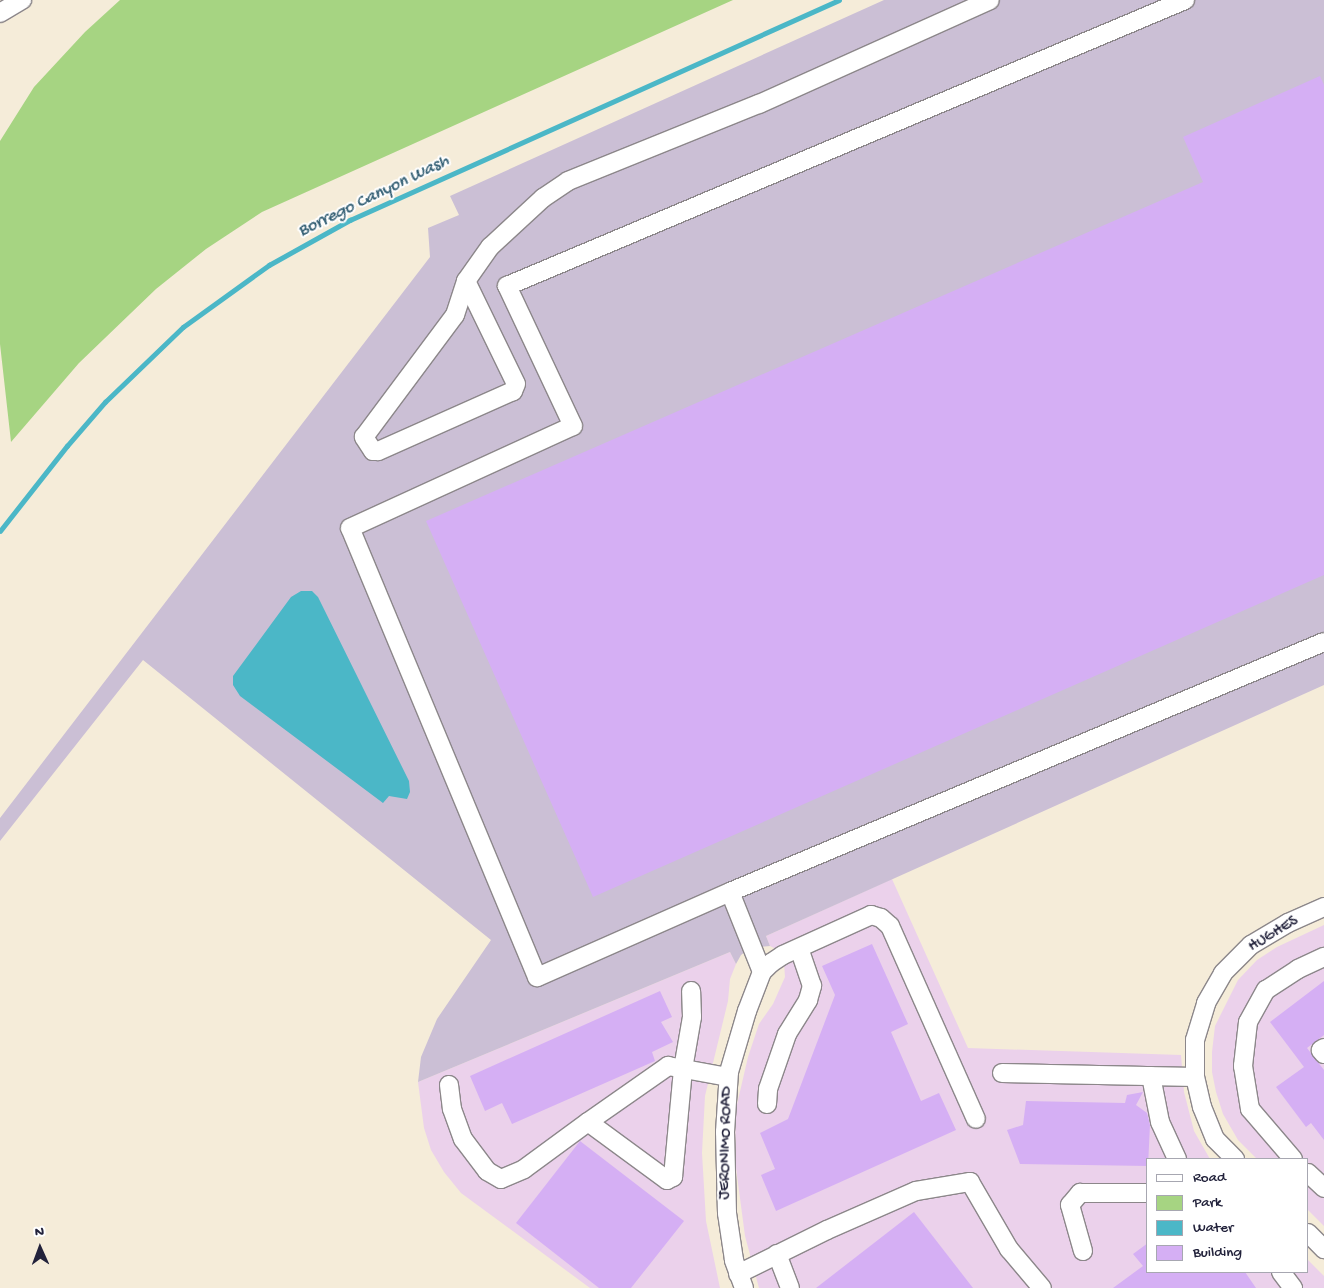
<!DOCTYPE html>
<html>
<head>
<meta charset="utf-8">
<style>
	body { margin:0 }
	#map { position:relative; width:1324px; height:1288px; overflow:hidden; background:#f5ecd9; font-family:"Gochi Hand",sans-serif }
	div>[style] { position:absolute }
	.built>* { inset:0; background:#ebd1eb }
	.industrial>* { inset:0; background:#cbbfd5 }
	.green>* { inset:0; background:#a6d482 }
	.water>* { inset:0; background:#4bb7c7 }
	.stream>* { height:4.5px; margin:-2.25px; padding:0 2.25px; transform-origin:2.25px; border-radius:2.25px; background:#4bb7c7 }
	.building>* { inset:0; background:#d5aff4 }
	.roads { filter:drop-shadow(1px 0 #8c878a) drop-shadow(-1px 0 #8c878a) drop-shadow(0 1px #8c878a) drop-shadow(0 -1px #8c878a) }
	.minor>* { height:18px; margin:-9px; padding:0 9px; transform-origin:9px; border-radius:9px; background:#fff }
	span { translate:-50% -50%; white-space:nowrap; text-align:center; line-height:1.15; -webkit-text-stroke:4px #fff; paint-order:stroke }
	.street-label { font-size:16px; color:#22223b }
	.water-label { font-size:18px; color:#325e73; font-style:italic }
	.legend { position:absolute; left:1146px; top:1158px; width:162px; height:115px; box-sizing:border-box; background:#fff; border:1px solid #a7a7b1; margin:0; padding:6px 9px; list-style:none; font-size:15px; color:#22223b }
	.legend li { display:flex; align-items:center; gap:10px; height:25px }
	.legend b { width:25px; border:1px solid #a7a7b1 }
	.north { position:absolute; left:15px; top:1223px; width:50px; height:50px; -webkit-text-stroke:4px #fff; paint-order:stroke; rotate:358deg; font-size:14px; font-weight:700; line-height:20px; text-align:center; color:#22223b }
	.north::after { content:''; display:block; margin:auto; width:18px; height:22px; background:#22223b; clip-path:polygon(50% 0,100% 100%,50% 72%,0 100%) }
</style>
</head>
<body>
<div id="map">
	<div class="built">
		<i style="clip-path:polygon(892px 879px,968px 1048px,1181px 1055px,1184px 1092px,1194px 1131px,1210px 1159px,1148px 1159px,1148px 1272px,1308px 1272px,1308px 1260px,1324px 1276px,1324px 1288px,759px 1288px,745px 1236px,736px 1168px,735px 1113px,748px 1057px,759px 1024px,773px 1004px,785px 977px,784px 963px,778px 950px,770px 946px,766px 936px)"></i>
		<i style="clip-path:polygon(1324px 925px,1324px 1226px,1308px 1210px,1308px 1159px,1257px 1159px,1238px 1140px,1223px 1114px,1216px 1092px,1212px 1072px,1212px 1052px,1215px 1026px,1238px 980px,1257px 960px,1277px 947px)"></i>
		<i style="clip-path:polygon(730px 952px,736px 964px,730px 979px,728px 1001px,705px 1096px,702px 1153px,706px 1221px,720px 1288px,590px 1288px,461px 1193px,444px 1172px,431px 1150px,424px 1128px,418px 1082px)"></i>
	</div>
	<div class="industrial">
		<i style="clip-path:polygon(884px 0,1324px 0,1324px 685px,766px 936px,770px 946px,750px 948px,741px 955px,736px 964px,730px 952px,418px 1082px,421px 1057px,437px 1019px,491px 940px,143px 660px,0 841px,0 818px,430px 257px,428px 228px,459px 215px,450px 196px)"></i>
	</div>
	<div class="green">
		<i style="clip-path:polygon(120px 0,733px 0,262px 212px,206px 249px,156px 289px,79px 363px,11px 442px,0 344px,0 141px,34px 87px,85px 32px)"></i>
	</div>
	<div class="water">
		<i style="clip-path:polygon(301px 591px,312px 591px,318px 597px,409px 781px,410px 792px,407px 799px,389px 796px,383px 803px,240px 696px,233px 685px,233px 676px,291px 597px)"></i>
	</div>
	<div class="stream">
		<i style="left:0;top:531px;width:108px;rotate:-51.8deg"></i>
		<i style="left:67px;top:446px;width:58px;rotate:-49.2deg"></i>
		<i style="left:105px;top:402px;width:108px;rotate:-43.9deg"></i>
		<i style="left:183px;top:327px;width:106px;rotate:-35.8deg"></i>
		<i style="left:269px;top:265px;width:93px;rotate:-29.1deg"></i>
		<i style="left:350px;top:220px;width:536px;rotate:-24.22deg"></i>
	</div>
	<div class="building">
		<i style="clip-path:polygon(1320px 76px,1324px 85px,1324px 575px,593px 897px,426px 521px,1203px 182px,1183px 137px)"></i>
		<i style="clip-path:polygon(872px 944px,908px 1024px,891px 1032px,921px 1101px,939px 1093px,956px 1130px,776px 1211px,761px 1175px,775px 1169px,760px 1133px,788px 1119px,835px 995px,822px 966px)"></i>
		<i style="clip-path:polygon(1324px 981px,1324px 1035px,1307px 1048px,1324px 1070px,1324px 1140px,1311px 1123px,1306px 1127px,1276px 1087px,1304px 1067px,1270px 1022px)"></i>
		<i style="clip-path:polygon(660px 991px,672px 1017px,661px 1022px,673px 1042px,652px 1052px,655px 1061px,512px 1124px,502px 1103px,485px 1111px,470px 1076px)"></i>
		<i style="clip-path:polygon(1143px 1092px,1136px 1105px,1147px 1113px,1150px 1125px,1148px 1166px,1020px 1164px,1007px 1130px,1023px 1125px,1026px 1101px,1125px 1103px,1127px 1095px)"></i>
		<i style="clip-path:polygon(580px 1141px,684px 1221px,631px 1288px,599px 1288px,516px 1223px)"></i>
		<i style="clip-path:polygon(914px 1212px,973px 1288px,816px 1288px)"></i>
		<i style="clip-path:polygon(1148px 1243px,1148px 1272px,1245px 1272px,1256px 1288px,1113px 1288px,1143px 1266px,1133px 1254px)"></i>
	</div>
	<div class="roads">
		<div class="minor">
			<i style="left:0;top:13px;width:26px;rotate:-31deg"></i>
			<i style="left:466px;top:281px;width:114px;rotate:64.1deg"></i>
			<i style="left:516px;top:384px;width:8px;rotate:113deg"></i>
			<i style="left:513px;top:391px;width:148px;rotate:156deg"></i>
			<i style="left:378px;top:451px;width:5px;rotate:180deg"></i>
			<i style="left:373px;top:451px;width:17px;rotate:-123deg"></i>
			<i style="left:364px;top:437px;width:152px;rotate:-53.3deg"></i>
			<i style="left:455px;top:315px;width:36px;rotate:-72deg"></i>
			<i style="left:466px;top:281px;width:42px;rotate:-54.8deg"></i>
			<i style="left:490px;top:247px;width:72px;rotate:-42.8deg"></i>
			<i style="left:543px;top:198px;width:30px;rotate:-34deg"></i>
			<i style="left:568px;top:181px;width:206px;rotate:-22deg"></i>
			<i style="left:759px;top:104px;width:253px;rotate:-24.2deg"></i>
			<i style="left:730px;top:892px;width:211px;rotate:156.2deg"></i>
			<i style="left:537px;top:977px;width:486px;rotate:-112.6deg"></i>
			<i style="left:350px;top:528px;width:245px;rotate:-24.6deg"></i>
			<i style="left:573px;top:426px;width:155px;rotate:-115.2deg"></i>
			<i style="left:507px;top:286px;width:736px;rotate:-22.87deg"></i>
			<i style="left:762px;top:972px;width:86px;rotate:-111.8deg"></i>
			<i style="left:730px;top:892px;width:644px;rotate:-22.83deg"></i>
			<i style="left:1324px;top:1048px;width:4px;rotate:146deg"></i>
			<i style="left:1321px;top:1050px;width:5px;rotate:53deg"></i>
			<i style="left:1002px;top:1073px;width:193px;rotate:1.2deg"></i>
			<i style="left:1151px;top:1076px;width:47px;rotate:78.9deg"></i>
			<i style="left:1160px;top:1122px;width:41px;rotate:65.3deg"></i>
			<i style="left:449px;top:1085px;width:24px;rotate:83deg"></i>
			<i style="left:452px;top:1109px;width:32px;rotate:70deg"></i>
			<i style="left:463px;top:1139px;width:40px;rotate:53deg"></i>
			<i style="left:487px;top:1171px;width:16px;rotate:30deg"></i>
			<i style="left:501px;top:1179px;width:25px;rotate:-23deg"></i>
			<i style="left:524px;top:1169px;width:79px;rotate:-36.3deg"></i>
			<i style="left:588px;top:1122px;width:98px;rotate:36.3deg"></i>
			<i style="left:667px;top:1180px;width:7px;rotate:-27deg"></i>
			<i style="left:673px;top:1177px;width:108px;rotate:-84.7deg"></i>
			<i style="left:683px;top:1069px;width:53px;rotate:-80.2deg"></i>
			<i style="left:692px;top:1017px;width:26px;rotate:-92deg"></i>
			<i style="left:767px;top:1104px;width:15px;rotate:-86deg"></i>
			<i style="left:768px;top:1089px;width:58px;rotate:-70.9deg"></i>
			<i style="left:787px;top:1034px;width:40px;rotate:-58deg"></i>
			<i style="left:808px;top:1000px;width:15px;rotate:-74deg"></i>
			<i style="left:812px;top:986px;width:40px;rotate:-108.9deg"></i>
			<i style="left:588px;top:1122px;width:98px;rotate:-35deg"></i>
			<i style="left:668px;top:1066px;width:61px;rotate:10.4deg"></i>
			<i style="left:1235px;top:1159px;width:28px;rotate:-135deg"></i>
			<i style="left:1215px;top:1139px;width:35px;rotate:-112deg"></i>
			<i style="left:1202px;top:1107px;width:31px;rotate:-103deg"></i>
			<i style="left:1195px;top:1077px;width:37px;rotate:-90deg"></i>
			<i style="left:1195px;top:1040px;width:39px;rotate:-73deg"></i>
			<i style="left:1206px;top:1003px;width:34px;rotate:-60deg"></i>
			<i style="left:1223px;top:973px;width:40px;rotate:-45deg"></i>
			<i style="left:1251px;top:945px;width:43px;rotate:-30.7deg"></i>
			<i style="left:1288px;top:923px;width:39px;rotate:-24deg"></i>
			<i style="left:1293px;top:1159px;width:66px;rotate:-130.7deg"></i>
			<i style="left:1250px;top:1109px;width:44px;rotate:-99.2deg"></i>
			<i style="left:1243px;top:1066px;width:44px;rotate:-83.5deg"></i>
			<i style="left:1248px;top:1022px;width:37px;rotate:-61deg"></i>
			<i style="left:1266px;top:990px;width:38px;rotate:-33deg"></i>
			<i style="left:1298px;top:969px;width:29px;rotate:-25deg"></i>
			<i style="left:1308px;top:1173px;width:22px;rotate:43deg"></i>
			<i style="left:1308px;top:1233px;width:23px;rotate:45deg"></i>
			<i style="left:1083px;top:1251px;width:48px;rotate:-105.8deg"></i>
			<i style="left:1070px;top:1205px;width:16px;rotate:-50deg"></i>
			<i style="left:1080px;top:1193px;width:68px"></i>
			<i style="left:777px;top:1254px;width:36px;rotate:69deg"></i>
			<i style="left:1281px;top:1272px;width:20px;rotate:53deg"></i>
			<i style="left:738px;top:1274px;width:99px;rotate:-26.3deg"></i>
			<i style="left:827px;top:1230px;width:97px;rotate:-23.7deg"></i>
			<i style="left:916px;top:1191px;width:55px;rotate:-9.5deg"></i>
			<i style="left:970px;top:1182px;width:78px;rotate:59.8deg"></i>
			<i style="left:1009px;top:1249px;width:51px;rotate:49.8deg"></i>
			<i style="left:744px;top:1288px;width:30px;rotate:-110deg"></i>
			<i style="left:734px;top:1260px;width:48px;rotate:-98.5deg"></i>
			<i style="left:727px;top:1213px;width:81px;rotate:-91.4deg"></i>
			<i style="left:725px;top:1132px;width:60px;rotate:-86.2deg"></i>
			<i style="left:729px;top:1072px;width:64px;rotate:-73.6deg"></i>
			<i style="left:747px;top:1011px;width:42px;rotate:-69deg"></i>
			<i style="left:762px;top:972px;width:13px;rotate:-45deg"></i>
			<i style="left:771px;top:963px;width:14px;rotate:-34deg"></i>
			<i style="left:783px;top:955px;width:97px;rotate:-24.4deg"></i>
			<i style="left:871px;top:915px;width:10px;rotate:17deg"></i>
			<i style="left:881px;top:918px;width:12px;rotate:42deg"></i>
			<i style="left:890px;top:926px;width:211px;rotate:66deg"></i>
		</div>
	</div>
	<div class="street-label">
		<span style="left:1274px;top:935px;rotate:-31deg">HUGHES</span>
		<span style="left:727px;top:1143px;rotate:-89deg">JERONIMO ROAD</span>
	</div>
	<div class="water-label">
		<span style="left:374px;top:197px;rotate:-26deg">Borrego Canyon Wash</span>
	</div>
	<ul class="legend">
	<li><b style="height:6px;background:#fff"></b>Road</li>
	<li><b style="height:14px;background:#a6d482"></b>Park</li>
	<li><b style="height:14px;background:#4bb7c7"></b>Water</li>
	<li><b style="height:14px;background:#d5aff4"></b>Building</li>
	</ul>
	<div class="north">N</div>
</div>
</body>
</html>
